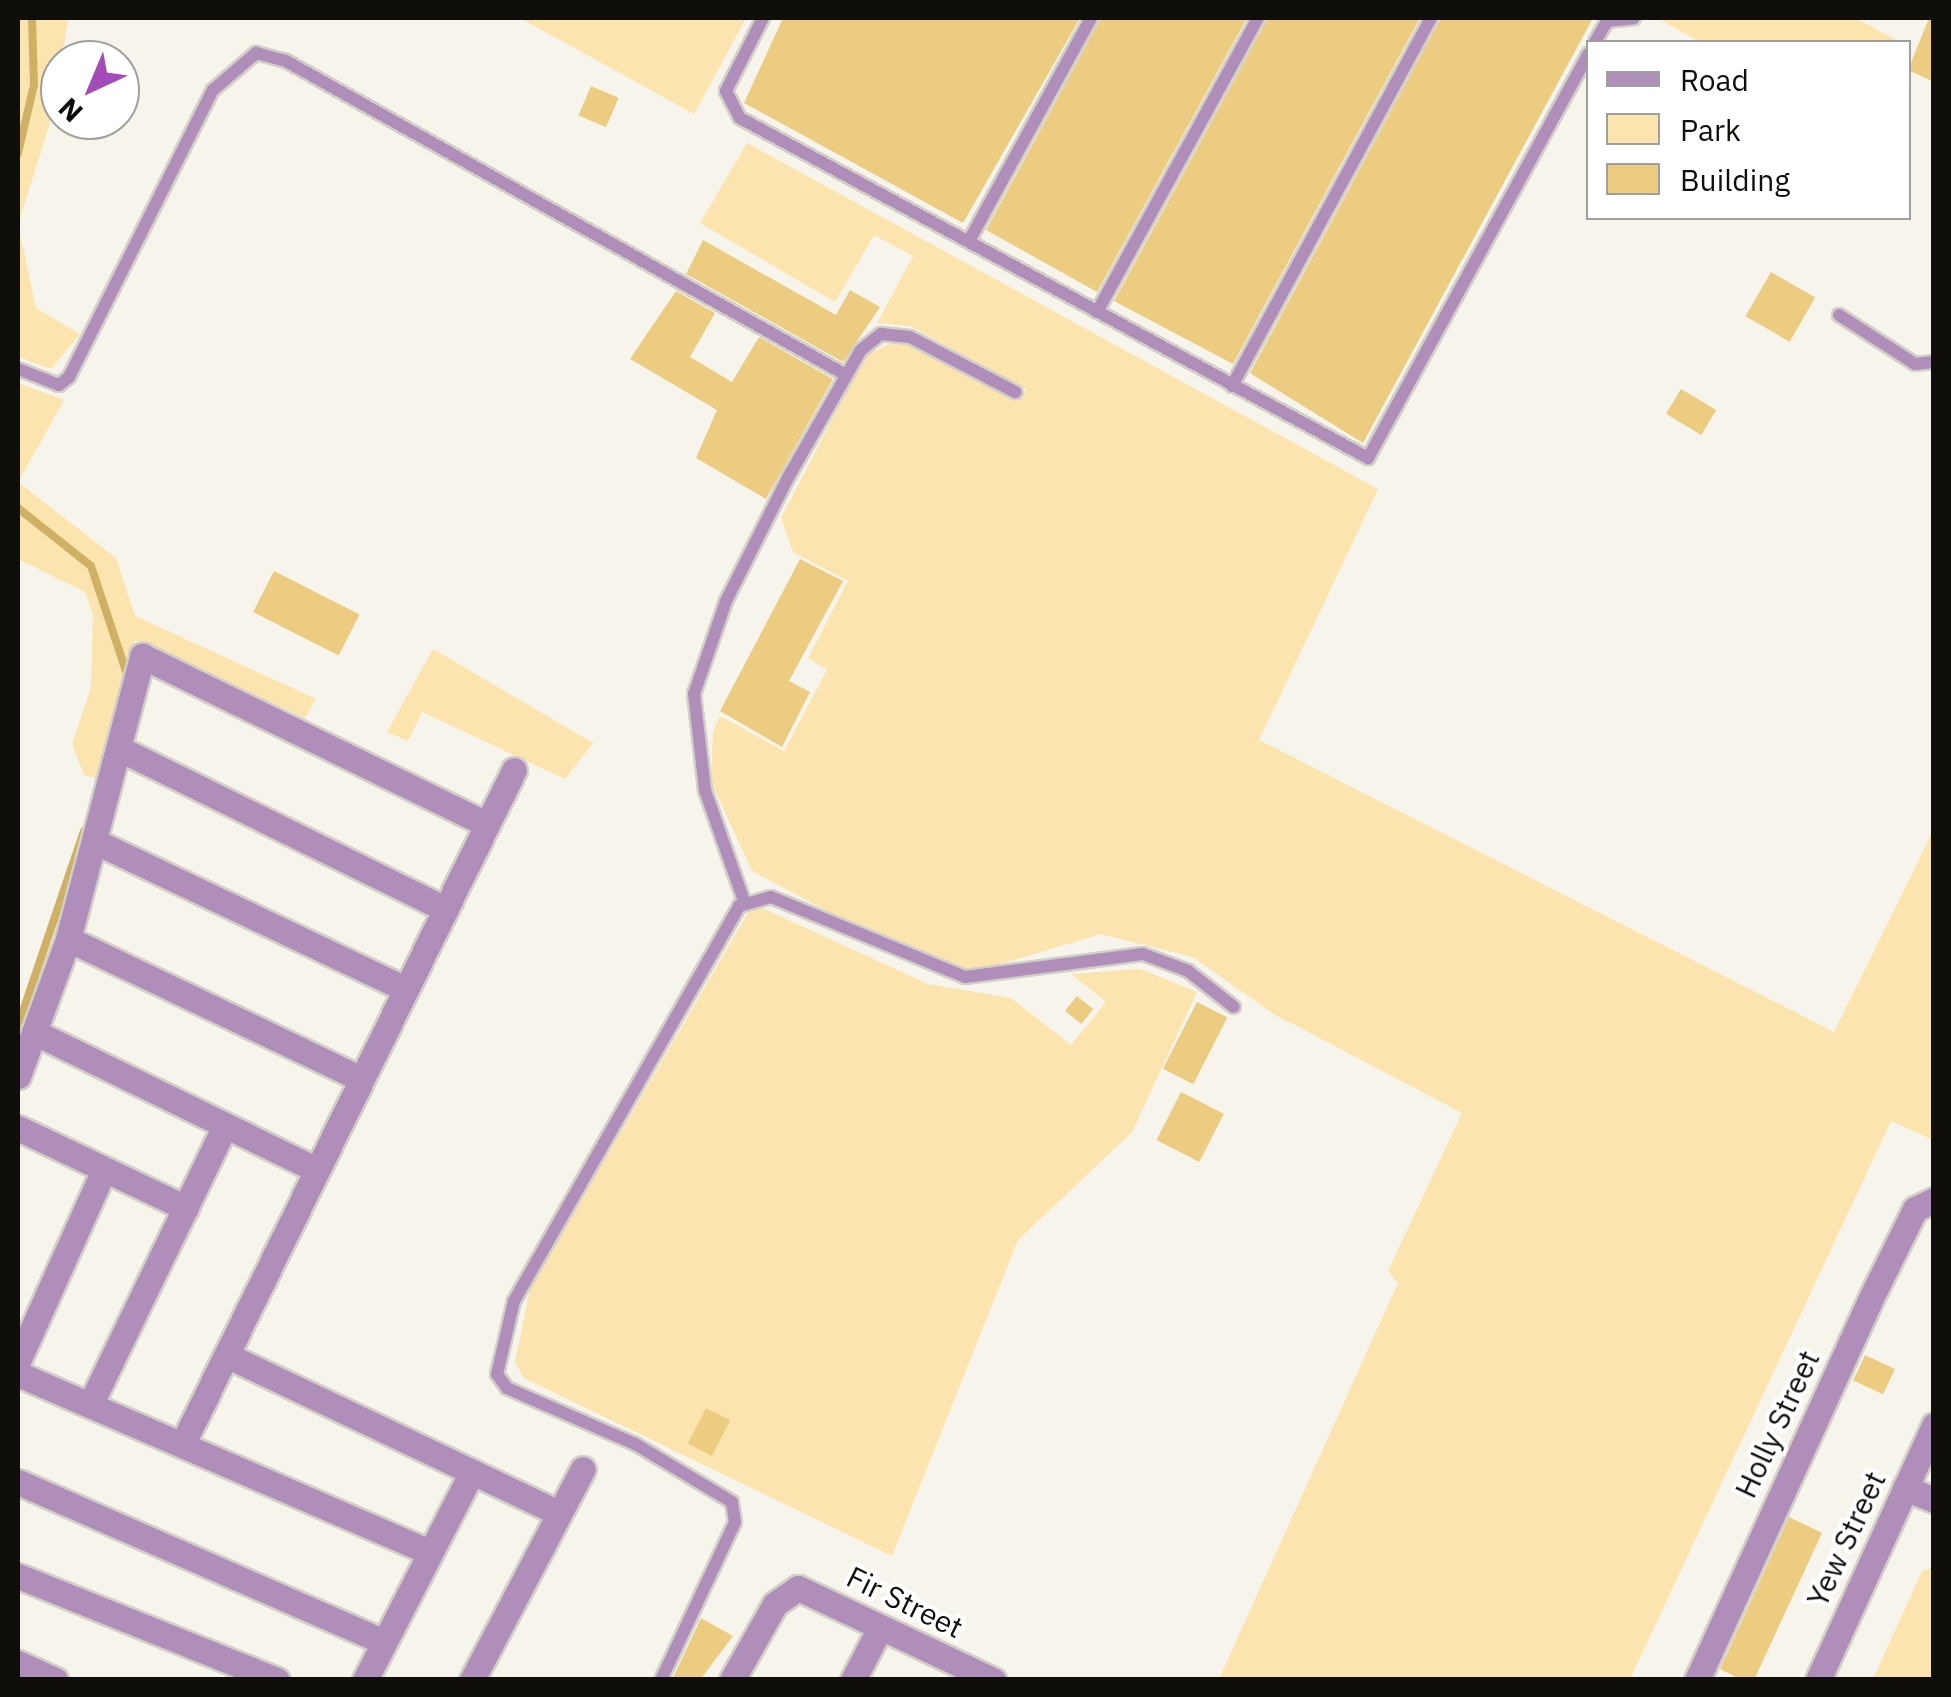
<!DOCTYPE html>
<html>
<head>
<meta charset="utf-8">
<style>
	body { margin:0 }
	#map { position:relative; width:1951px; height:1697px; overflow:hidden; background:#f7f4ec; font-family:"IBM Plex Sans",sans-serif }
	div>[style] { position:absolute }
	.green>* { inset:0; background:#fbe4ad }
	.stream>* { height:8px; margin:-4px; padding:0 4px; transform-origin:4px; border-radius:4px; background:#cfb166 }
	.building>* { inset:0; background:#ebcc80; transform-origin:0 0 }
	.roads { filter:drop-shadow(2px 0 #d2cfc8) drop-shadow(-2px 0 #d2cfc8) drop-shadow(0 2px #d2cfc8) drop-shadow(0 -2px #d2cfc8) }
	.service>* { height:12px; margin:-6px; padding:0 6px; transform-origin:6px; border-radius:6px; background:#b08eba }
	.minor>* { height:25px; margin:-12.5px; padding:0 12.5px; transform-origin:12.5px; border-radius:12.5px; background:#b08eba }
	span { translate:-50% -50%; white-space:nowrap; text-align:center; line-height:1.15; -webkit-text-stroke:8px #fff; paint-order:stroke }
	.street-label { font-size:30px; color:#0f0e0b }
	.frame { position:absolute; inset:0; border:20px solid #0f0e0b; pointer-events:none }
	.legend { position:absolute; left:1586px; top:40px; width:325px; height:180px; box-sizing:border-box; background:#fff; border:2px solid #9f9f9d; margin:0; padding:12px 18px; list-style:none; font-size:30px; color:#0f0e0b }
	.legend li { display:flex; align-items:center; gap:20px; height:50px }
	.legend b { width:50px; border:2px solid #9f9f9d }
	.north { position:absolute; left:40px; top:40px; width:100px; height:100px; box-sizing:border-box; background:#fff; border:2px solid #9f9f9d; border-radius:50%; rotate:224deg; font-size:28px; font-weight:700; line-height:40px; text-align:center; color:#0f0e0b }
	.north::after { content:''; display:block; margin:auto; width:35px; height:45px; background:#a24bb9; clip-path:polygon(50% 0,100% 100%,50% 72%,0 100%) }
</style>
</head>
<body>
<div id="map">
	<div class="green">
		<i style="clip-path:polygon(18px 18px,68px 18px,55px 106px,18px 225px,36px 308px,80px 334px,51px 369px,18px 357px)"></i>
		<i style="clip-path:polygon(520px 18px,746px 18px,694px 114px)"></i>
		<i style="clip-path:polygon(1657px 18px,1856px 18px,1900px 42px,1700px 42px)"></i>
		<i style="clip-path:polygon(747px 143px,1378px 489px,1259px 740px,1834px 1032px,1933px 831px,1933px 1140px,1891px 1121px,1630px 1679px,1219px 1679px,1398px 1283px,1388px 1271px,1462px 1113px,1272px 1013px,1193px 957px,1101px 934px,977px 971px,951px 966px,889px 944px,752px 871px,711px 782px,713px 732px,720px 716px,784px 751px,827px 670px,808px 658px,848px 581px,793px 552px,781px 518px,865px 356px,897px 340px,1011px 399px,1027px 390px,910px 326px,877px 323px,913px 256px,874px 235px,835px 302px,700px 223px)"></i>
		<i style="clip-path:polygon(18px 383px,64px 400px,18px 482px,116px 558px,135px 616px,316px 699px,305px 718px,135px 640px,105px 780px,84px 775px,72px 744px,91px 687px,93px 615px,85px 592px,18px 559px)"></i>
		<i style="clip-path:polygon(433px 649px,593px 743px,565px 779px,422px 712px,408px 741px,387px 732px)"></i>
		<i style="clip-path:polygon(753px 904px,928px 984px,1011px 998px,1071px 1045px,1106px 1002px,1071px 974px,1140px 969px,1197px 992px,1132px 1132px,1018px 1240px,892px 1556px,524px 1378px,515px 1362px,530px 1289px)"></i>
		<i style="clip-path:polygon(1933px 1568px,1933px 1679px,1873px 1679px,1922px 1571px)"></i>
	</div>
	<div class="stream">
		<i style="left:18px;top:153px;width:70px;rotate:-76.8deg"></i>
		<i style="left:34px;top:85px;width:67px;rotate:-91.7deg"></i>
		<i style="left:18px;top:508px;width:93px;rotate:38.5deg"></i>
		<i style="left:91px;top:566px;width:114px;rotate:71.6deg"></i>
		<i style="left:18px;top:1026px;width:206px;rotate:-71.3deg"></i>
	</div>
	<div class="building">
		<i style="clip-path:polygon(783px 18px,1080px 18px,963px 223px,744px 103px)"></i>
		<i style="clip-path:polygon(1101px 18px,1247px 18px,1097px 292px,986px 230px)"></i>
		<i style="clip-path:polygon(1268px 18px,1420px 18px,1233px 364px,1114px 301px)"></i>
		<i style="clip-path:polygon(1441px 18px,1593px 18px,1363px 443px,1250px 373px)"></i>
		<i style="clip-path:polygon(1929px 18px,1934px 18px,1934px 82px,1908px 70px)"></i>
		<i style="left:591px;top:86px;width:30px;height:32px;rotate:23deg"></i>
		<i style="clip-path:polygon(703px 240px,836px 315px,850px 290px,880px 307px,843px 362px,686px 274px)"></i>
		<i style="left:1771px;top:272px;width:51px;height:51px;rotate:30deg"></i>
		<i style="clip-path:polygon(676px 291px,715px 313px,690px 357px,732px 382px,759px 337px,833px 379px,766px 499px,696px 458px,717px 410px,630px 359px)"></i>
		<i style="left:1681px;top:389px;width:41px;height:29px;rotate:31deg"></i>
		<i style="clip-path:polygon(800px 559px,843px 581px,789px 681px,810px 692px,782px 747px,720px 711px)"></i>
		<i style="left:274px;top:571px;width:96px;height:46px;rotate:27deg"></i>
		<i style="left:1077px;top:996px;width:21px;height:19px;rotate:39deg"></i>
		<i style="left:1197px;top:1002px;width:34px;height:75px;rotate:27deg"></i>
		<i style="left:1181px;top:1092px;width:48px;height:54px;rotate:27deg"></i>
		<i style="left:1865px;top:1355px;width:33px;height:28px;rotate:25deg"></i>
		<i style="left:706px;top:1408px;width:27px;height:40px;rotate:27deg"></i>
		<i style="clip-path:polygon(1789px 1517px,1822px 1533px,1754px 1680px,1742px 1680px,1720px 1669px)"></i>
		<i style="clip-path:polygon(701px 1618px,733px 1636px,700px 1680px,672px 1680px)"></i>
	</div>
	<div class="roads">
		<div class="service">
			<i style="left:763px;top:18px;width:82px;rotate:116.9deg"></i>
			<i style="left:726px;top:91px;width:30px;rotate:63deg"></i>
			<i style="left:740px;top:118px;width:714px;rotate:28.43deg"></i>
			<i style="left:1368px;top:458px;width:460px;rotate:-61.4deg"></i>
			<i style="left:1595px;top:42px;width:24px;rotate:-60deg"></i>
			<i style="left:1607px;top:21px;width:27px;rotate:-6deg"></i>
			<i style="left:969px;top:241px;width:254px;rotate:-61.3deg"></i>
			<i style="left:1097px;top:312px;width:335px;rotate:-61.3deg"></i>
			<i style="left:1839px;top:315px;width:90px;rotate:32.8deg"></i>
			<i style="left:1915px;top:364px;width:19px;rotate:-6deg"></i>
			<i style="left:18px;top:369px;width:44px;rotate:21.3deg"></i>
			<i style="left:59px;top:385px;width:13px;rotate:-39deg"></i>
			<i style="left:69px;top:377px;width:321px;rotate:-63.4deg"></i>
			<i style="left:213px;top:90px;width:57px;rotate:-40.7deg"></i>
			<i style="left:256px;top:53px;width:31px;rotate:15deg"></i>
			<i style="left:286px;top:61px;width:642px;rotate:29.28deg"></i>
			<i style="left:1232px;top:386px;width:418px;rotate:-61.6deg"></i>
			<i style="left:744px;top:901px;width:118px;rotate:-109.4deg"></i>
			<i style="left:705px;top:790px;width:97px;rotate:-96.5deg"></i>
			<i style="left:694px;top:694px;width:98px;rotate:-71deg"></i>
			<i style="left:726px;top:601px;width:140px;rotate:-63.3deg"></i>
			<i style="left:789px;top:476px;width:145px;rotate:-60.3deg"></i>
			<i style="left:861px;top:350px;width:26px;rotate:-39deg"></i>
			<i style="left:881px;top:334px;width:29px;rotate:6deg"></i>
			<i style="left:910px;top:337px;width:119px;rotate:27.6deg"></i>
			<i style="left:661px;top:1680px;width:174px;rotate:-64.9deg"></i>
			<i style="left:735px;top:1522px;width:20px;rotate:-99deg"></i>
			<i style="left:732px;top:1502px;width:113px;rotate:-149.1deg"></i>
			<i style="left:635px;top:1444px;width:140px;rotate:-156.4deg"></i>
			<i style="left:507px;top:1388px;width:17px;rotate:-126deg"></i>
			<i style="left:497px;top:1374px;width:75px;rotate:-76.9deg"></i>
			<i style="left:514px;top:1301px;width:455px;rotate:-60.3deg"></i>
			<i style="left:739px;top:906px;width:33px;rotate:-16deg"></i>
			<i style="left:771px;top:897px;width:210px;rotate:22.4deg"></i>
			<i style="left:965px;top:977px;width:179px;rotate:-7.4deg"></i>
			<i style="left:1143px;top:954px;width:48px;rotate:20.7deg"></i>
			<i style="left:1188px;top:971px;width:58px;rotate:38deg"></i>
		</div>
		<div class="minor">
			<i style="left:122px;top:750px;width:360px;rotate:26.2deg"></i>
			<i style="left:96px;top:842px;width:342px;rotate:25.4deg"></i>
			<i style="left:68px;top:939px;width:325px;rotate:25.5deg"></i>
			<i style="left:34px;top:1032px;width:315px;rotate:26deg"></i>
			<i style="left:18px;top:1076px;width:146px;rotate:-69.9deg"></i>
			<i style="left:68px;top:939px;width:293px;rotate:-75.3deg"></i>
			<i style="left:142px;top:656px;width:383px;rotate:26deg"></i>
			<i style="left:18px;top:1128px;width:186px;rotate:25.5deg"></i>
			<i style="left:226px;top:1355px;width:366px;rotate:25.4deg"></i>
			<i style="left:18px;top:1361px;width:209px;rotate:-65.8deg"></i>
			<i style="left:18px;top:1374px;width:449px;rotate:23.4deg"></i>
			<i style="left:90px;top:1405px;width:310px;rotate:-64.2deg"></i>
			<i style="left:182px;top:1445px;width:752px;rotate:-63.81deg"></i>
			<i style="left:18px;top:1482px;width:399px;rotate:23.6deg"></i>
			<i style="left:1905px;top:1488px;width:31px;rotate:22deg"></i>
			<i style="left:18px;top:1576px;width:279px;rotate:21.9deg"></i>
			<i style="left:18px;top:1663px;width:41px;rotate:24.7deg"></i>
			<i style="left:365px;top:1680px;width:234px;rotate:-62.8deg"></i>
			<i style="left:472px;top:1680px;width:238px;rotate:-62.3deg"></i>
			<i style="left:732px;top:1680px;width:87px;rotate:-60.5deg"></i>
			<i style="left:775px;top:1604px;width:28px;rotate:-35deg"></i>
			<i style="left:798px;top:1588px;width:216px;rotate:25.3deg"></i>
			<i style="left:853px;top:1680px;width:59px;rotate:-62.6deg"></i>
			<i style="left:1697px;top:1680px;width:422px;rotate:-65.5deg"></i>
			<i style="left:1872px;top:1296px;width:97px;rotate:-63.7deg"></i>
			<i style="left:1915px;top:1209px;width:21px;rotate:-25deg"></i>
			<i style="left:1818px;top:1680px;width:280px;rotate:-65.5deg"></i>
		</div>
	</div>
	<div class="street-label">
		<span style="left:1777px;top:1424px;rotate:-65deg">Holly Street</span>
		<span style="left:1846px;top:1539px;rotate:-65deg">Yew Street</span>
		<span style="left:905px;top:1602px;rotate:26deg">Fir Street</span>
	</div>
	<div class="frame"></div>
	<ul class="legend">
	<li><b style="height:12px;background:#b08eba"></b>Road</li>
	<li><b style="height:28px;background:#fbe4ad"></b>Park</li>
	<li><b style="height:28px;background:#ebcc80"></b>Building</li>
	</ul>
	<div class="north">N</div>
</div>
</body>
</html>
